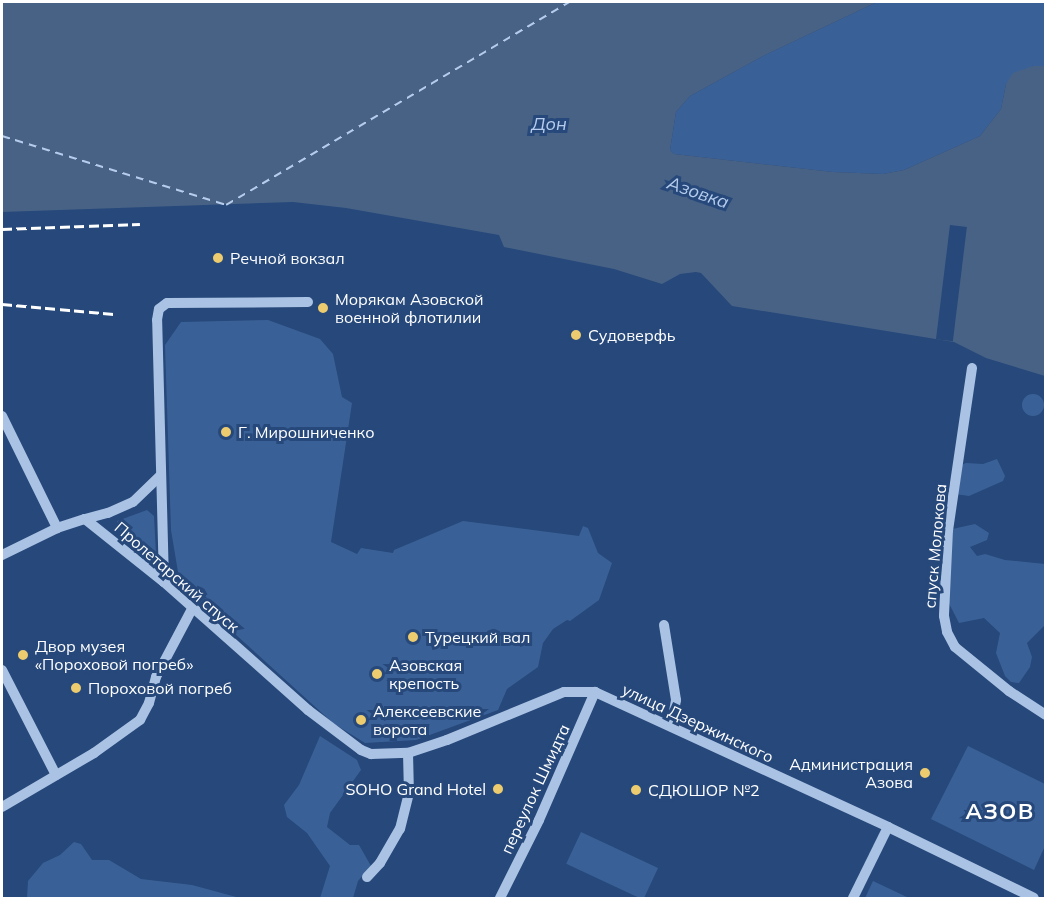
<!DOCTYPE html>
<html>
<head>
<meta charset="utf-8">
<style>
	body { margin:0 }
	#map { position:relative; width:1047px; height:900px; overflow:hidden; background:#26487a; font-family:Mulish,sans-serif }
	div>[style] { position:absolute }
	.green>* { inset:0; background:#3a6197; transform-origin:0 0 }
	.round { border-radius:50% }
	.water>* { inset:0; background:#486286 }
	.pier>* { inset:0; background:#26487a; transform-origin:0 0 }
	.ferry>* { height:1.5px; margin-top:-0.75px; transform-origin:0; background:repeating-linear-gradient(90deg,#b5ccec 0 8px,transparent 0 14px) }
	.minor>* { height:10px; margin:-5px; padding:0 5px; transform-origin:5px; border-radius:5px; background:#aac2e4 }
	.rail>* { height:3px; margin-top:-1.5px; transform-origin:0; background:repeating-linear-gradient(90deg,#fff 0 10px,transparent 0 14.5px) }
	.dots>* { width:16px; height:16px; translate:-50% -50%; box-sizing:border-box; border:3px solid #26487a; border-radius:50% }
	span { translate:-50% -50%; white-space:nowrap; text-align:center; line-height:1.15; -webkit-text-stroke:6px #26487a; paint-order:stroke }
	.poi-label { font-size:16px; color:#fff }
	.left { translate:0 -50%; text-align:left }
	.right { translate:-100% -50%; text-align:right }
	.street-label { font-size:16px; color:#fff }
	.water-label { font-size:18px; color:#b5ccec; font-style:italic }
	.district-label { font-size:22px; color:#fff; font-weight:700; letter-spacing:1.5px }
	.frame { position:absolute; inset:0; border:3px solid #fff; pointer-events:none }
</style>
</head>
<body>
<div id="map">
	<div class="green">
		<i style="clip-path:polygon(877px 2px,1045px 2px,1045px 66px,1033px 66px,1006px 84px,1001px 109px,980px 136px,904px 170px,883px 174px,833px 172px,674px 154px,670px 150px,676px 112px,690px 96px,765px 55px)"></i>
		<i style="clip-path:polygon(268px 320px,320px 339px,333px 354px,342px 397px,352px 403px,331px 542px,357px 554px,361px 548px,393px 553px,394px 550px,463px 521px,579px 536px,583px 526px,588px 528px,598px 553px,612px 563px,599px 600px,570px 621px,567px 620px,553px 629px,543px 643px,538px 667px,507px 689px,498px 710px,416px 740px,365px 743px,333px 723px,180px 584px,171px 530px,165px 345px,181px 322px)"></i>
		<i class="round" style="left:1022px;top:394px;width:22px;height:22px"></i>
		<i style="clip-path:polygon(997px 459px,1005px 476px,1003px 481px,969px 496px,955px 494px,954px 468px,966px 463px,983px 464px)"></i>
		<i style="clip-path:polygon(147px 510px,154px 516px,156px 554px,150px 555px,117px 528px,117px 521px)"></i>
		<i style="clip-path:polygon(975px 524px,989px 533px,987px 540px,970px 547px,977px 556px,985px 554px,1005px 560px,1045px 564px,1045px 625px,1027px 643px,1032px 657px,1030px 667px,1019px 683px,1011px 682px,1005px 676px,996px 653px,1000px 633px,984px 618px,959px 623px,939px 584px,939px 562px,948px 530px)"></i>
		<i style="clip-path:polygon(320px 736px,357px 760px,361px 770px,330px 813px,327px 827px,350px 845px,359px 845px,371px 866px,358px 881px,353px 898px,320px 898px,330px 866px,307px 833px,287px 817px,284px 805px,299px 785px)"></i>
		<i style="clip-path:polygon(968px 746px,1045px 784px,1045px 846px,1034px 870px,931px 819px)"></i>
		<i style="left:581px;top:832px;width:85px;height:35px;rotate:25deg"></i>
		<i style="clip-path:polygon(74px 842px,81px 844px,92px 860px,109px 860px,141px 879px,192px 885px,240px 898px,27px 898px,28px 881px,43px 863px,60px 855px)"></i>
		<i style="clip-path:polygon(873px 881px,909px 898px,865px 898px)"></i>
	</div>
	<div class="water">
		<i style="clip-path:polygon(2px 2px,877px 2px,765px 55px,690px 96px,676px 112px,670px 150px,674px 154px,833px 172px,883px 174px,904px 170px,980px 136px,1001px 109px,1006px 84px,1013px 73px,1033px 66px,1045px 66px,1045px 376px,986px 358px,954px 342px,732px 306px,701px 273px,696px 272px,680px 274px,662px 284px,614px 269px,504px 247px,499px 235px,346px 208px,293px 202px,2px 212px)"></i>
	</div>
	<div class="pier">
		<i style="left:950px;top:225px;width:17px;height:115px;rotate:7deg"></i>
	</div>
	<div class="ferry">
		<i style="left:2px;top:136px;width:234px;rotate:17.1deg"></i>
		<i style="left:226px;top:205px;width:399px;rotate:-30.6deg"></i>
	</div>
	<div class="minor">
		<i style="left:972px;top:368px;width:164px;rotate:98.4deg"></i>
		<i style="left:948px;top:530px;width:86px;rotate:92.7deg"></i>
		<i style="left:944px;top:616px;width:16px;rotate:79deg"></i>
		<i style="left:947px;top:632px;width:17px;rotate:62deg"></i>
		<i style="left:955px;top:647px;width:70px;rotate:39.2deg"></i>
		<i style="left:1009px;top:691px;width:44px;rotate:33deg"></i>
		<i style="left:2px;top:416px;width:125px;rotate:63.8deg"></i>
		<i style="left:85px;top:519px;width:24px;rotate:-15deg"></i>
		<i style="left:108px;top:513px;width:27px;rotate:-24deg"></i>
		<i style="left:133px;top:502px;width:37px;rotate:-44deg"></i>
		<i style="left:2px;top:555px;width:61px;rotate:-26.1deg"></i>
		<i style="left:57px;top:528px;width:29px;rotate:-18deg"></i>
		<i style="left:85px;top:519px;width:101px;rotate:38.6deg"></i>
		<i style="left:164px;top:582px;width:193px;rotate:41.6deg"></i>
		<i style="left:308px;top:710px;width:66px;rotate:37deg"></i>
		<i style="left:361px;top:750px;width:11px;rotate:22deg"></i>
		<i style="left:371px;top:754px;width:37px;rotate:-2deg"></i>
		<i style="left:408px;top:753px;width:41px;rotate:-18.4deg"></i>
		<i style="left:447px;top:740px;width:126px;rotate:-22.3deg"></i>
		<i style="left:564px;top:692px;width:31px"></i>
		<i style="left:595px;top:692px;width:323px;rotate:24.7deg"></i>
		<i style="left:888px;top:827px;width:162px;rotate:25.9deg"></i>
		<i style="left:164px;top:582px;width:262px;rotate:-91.5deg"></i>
		<i style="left:157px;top:320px;width:11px;rotate:-80deg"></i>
		<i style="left:159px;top:309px;width:10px;rotate:-37deg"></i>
		<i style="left:167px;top:303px;width:141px;rotate:-0.4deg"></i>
		<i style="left:664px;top:625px;width:76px;rotate:80.9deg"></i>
		<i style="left:676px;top:700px;width:27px;rotate:100deg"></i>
		<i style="left:2px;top:670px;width:118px;rotate:62.8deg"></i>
		<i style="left:2px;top:807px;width:107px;rotate:-30.4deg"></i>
		<i style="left:94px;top:753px;width:57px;rotate:-35.7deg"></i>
		<i style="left:140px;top:720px;width:19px;rotate:-62deg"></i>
		<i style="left:149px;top:703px;width:27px;rotate:-75deg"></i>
		<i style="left:156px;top:677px;width:77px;rotate:-62.1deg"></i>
		<i style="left:367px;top:877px;width:19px;rotate:-47deg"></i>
		<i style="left:380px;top:863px;width:39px;rotate:-60deg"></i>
		<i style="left:400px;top:829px;width:36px;rotate:-76deg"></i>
		<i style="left:409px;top:794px;width:41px;rotate:-91.4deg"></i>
		<i style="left:500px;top:898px;width:87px;rotate:-63.4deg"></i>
		<i style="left:539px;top:820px;width:140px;rotate:-66.4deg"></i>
		<i style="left:853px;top:898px;width:79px;rotate:-63.8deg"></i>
	</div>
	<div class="rail">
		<i style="left:2px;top:229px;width:138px;rotate:-2.1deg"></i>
		<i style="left:2px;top:304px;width:112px;rotate:5.1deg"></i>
	</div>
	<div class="dots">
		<i style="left:218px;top:258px;background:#eccc6f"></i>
		<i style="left:323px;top:308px;background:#eccc6f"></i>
		<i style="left:576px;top:335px;background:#eccc6f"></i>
		<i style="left:226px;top:432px;background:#eccc6f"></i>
		<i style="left:413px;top:637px;background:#eccc6f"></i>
		<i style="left:23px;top:655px;background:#eccc6f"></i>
		<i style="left:377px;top:674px;background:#eccc6f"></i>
		<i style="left:76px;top:688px;background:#eccc6f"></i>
		<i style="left:361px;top:720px;background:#eccc6f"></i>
		<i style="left:925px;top:773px;background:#eccc6f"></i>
		<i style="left:498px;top:789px;background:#eccc6f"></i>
		<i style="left:636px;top:790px;background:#eccc6f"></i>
	</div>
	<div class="poi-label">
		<span class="left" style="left:230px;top:258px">Речной вокзал</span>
		<span class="left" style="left:335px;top:308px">Морякам Азовской<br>военной флотилии</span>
		<span class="left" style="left:588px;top:335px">Судоверфь</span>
		<span class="left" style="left:238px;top:432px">Г. Мирошниченко</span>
		<span class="left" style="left:425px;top:637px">Турецкий вал</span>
		<span class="left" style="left:35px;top:655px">Двор музея<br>«Пороховой погреб»</span>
		<span class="left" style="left:389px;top:674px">Азовская<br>крепость</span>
		<span class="left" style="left:88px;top:688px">Пороховой погреб</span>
		<span class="left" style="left:373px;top:720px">Алексеевские<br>ворота</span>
		<span class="right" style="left:913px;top:773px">Администрация<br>Азова</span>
		<span class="right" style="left:486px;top:789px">SOHO Grand Hotel</span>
		<span class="left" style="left:648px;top:790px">СДЮШОР №2</span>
	</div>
	<div class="street-label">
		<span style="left:935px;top:546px;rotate:-85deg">спуск Молокова</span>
		<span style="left:177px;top:577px;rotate:41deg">Пролетарский спуск</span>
		<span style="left:698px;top:723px;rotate:25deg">улица Дзержинского</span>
		<span style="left:535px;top:789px;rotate:-65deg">переулок Шмидта</span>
	</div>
	<div class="water-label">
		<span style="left:549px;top:124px">Дон</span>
		<span style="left:698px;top:193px;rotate:19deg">Азовка</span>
	</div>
	<div class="district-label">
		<span style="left:1000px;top:812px">АЗОВ</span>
	</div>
	<div class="frame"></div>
</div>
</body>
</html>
